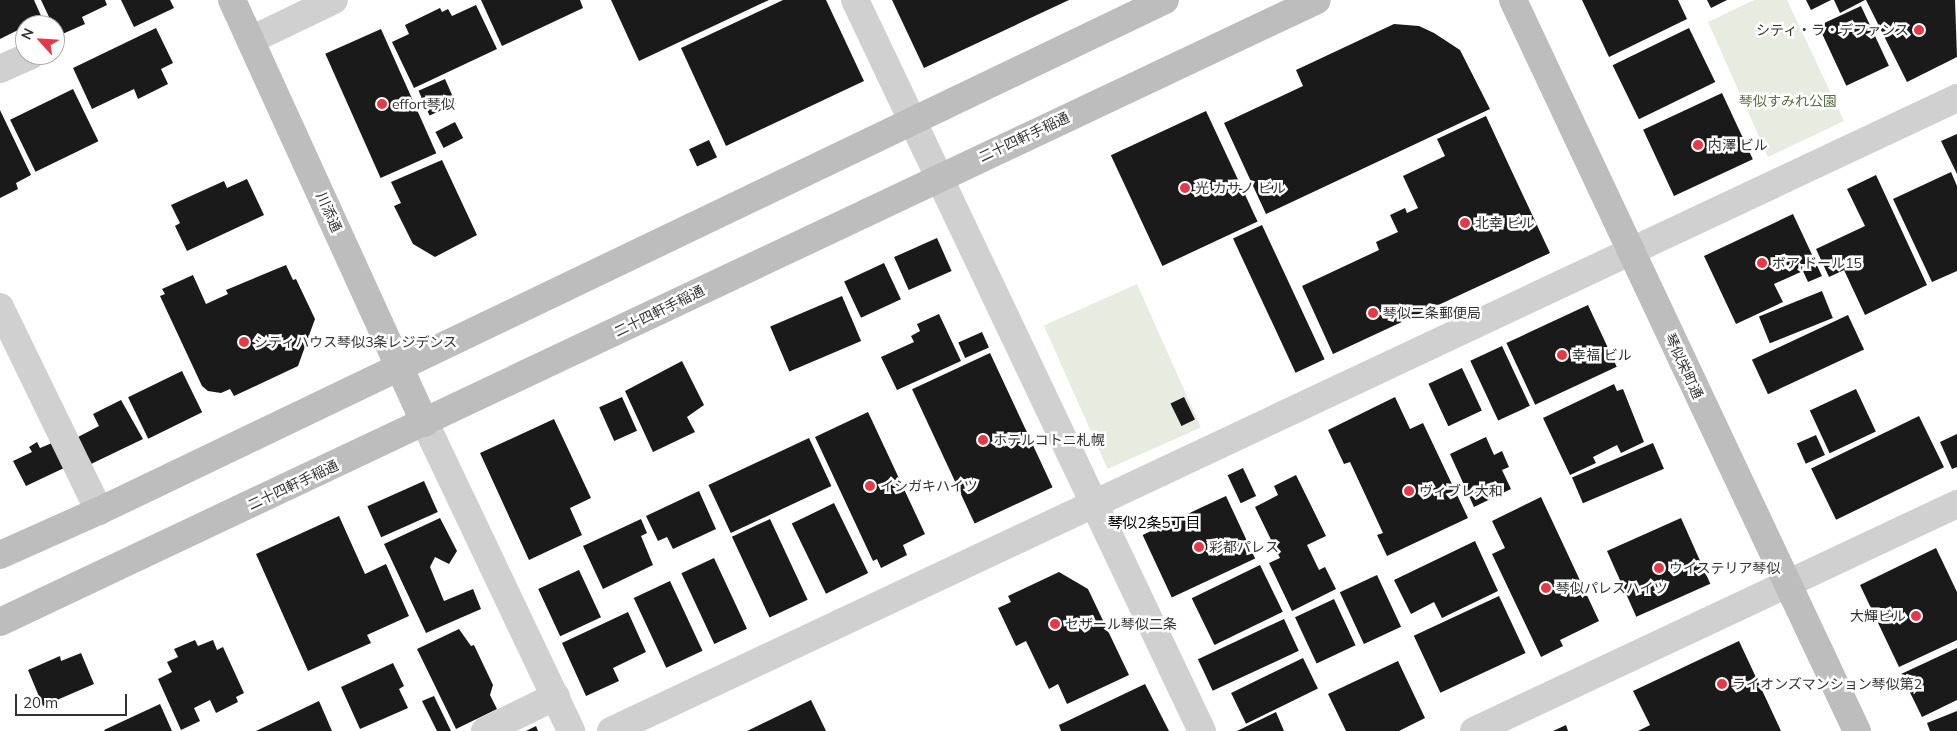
<!DOCTYPE html>
<html>
<head>
<meta charset="utf-8">
<style>
	body { margin:0 }
	#map { position:relative; width:1957px; height:731px; overflow:hidden; background:#fff; font-family:Mulish,"Noto Sans JP",sans-serif }
	div>[style] { position:absolute }
	.green>* { inset:0; background:#e6ecdf; transform-origin:0 0 }
	.building>* { inset:0; background:#1a1a1a; transform-origin:0 0 }
	.street>* { height:28px; margin:-14px; padding:0 14px; transform-origin:14px; border-radius:14px; background:#d0d0d0 }
	.secondary>* { height:28px; margin:-14px; padding:0 14px; transform-origin:14px; border-radius:14px; background:#bdbdbd }
	.dots>* { width:14px; height:14px; translate:-50% -50%; box-sizing:border-box; border:2px solid #fff; border-radius:50% }
	span { translate:-50% -50%; white-space:nowrap; text-align:center; line-height:1.15; -webkit-text-stroke:5px #fff; paint-order:stroke }
	.poi-label { font-size:14px; color:#333 }
	.right { translate:-100% -50%; text-align:right }
	.left { translate:0 -50%; text-align:left }
	.park-label { font-size:14px; color:#56703f }
	.street-label { font-size:14px; color:#333 }
	.neighbourhood-label { font-size:15px; color:#000 }
	.north { position:absolute; left:15px; top:15px; width:50px; height:50px; box-sizing:border-box; background:#fff; border:1px solid #adadad; border-radius:50%; rotate:296deg; font-size:14px; font-weight:700; line-height:20px; text-align:center; color:#333 }
	.north::after { content:''; display:block; margin:auto; width:18px; height:22px; background:#e63946; clip-path:polygon(50% 0,100% 100%,50% 72%,0 100%) }
	.scale { position:absolute; left:15px; top:694px; width:112px; height:22px; box-sizing:border-box; border:2px solid #333; border-top:0; padding-left:6px; font-size:15px; line-height:18px; white-space:nowrap; color:#333; -webkit-text-stroke:4px #fff; paint-order:stroke }
</style>
</head>
<body>
<div id="map">
	<div class="green">
		<i style="clip-path:polygon(1754px 0,1787px 0,1844px 121px,1768px 157px,1708px 22px)"></i>
		<i style="left:1137px;top:284px;width:157px;height:102px;rotate:66deg"></i>
	</div>
	<div class="building">
		<i style="clip-path:polygon(0 0,34px 0,42px 18px,0 39px)"></i>
		<i style="clip-path:polygon(41px 0,105px 0,107px 5px,82px 17px,85px 24px,58px 36px)"></i>
		<i style="clip-path:polygon(121px 0,170px 0,174px 8px,134px 27px)"></i>
		<i style="clip-path:polygon(481px 0,580px 0,583px 8px,502px 46px)"></i>
		<i style="clip-path:polygon(611px 0,769px 0,639px 61px)"></i>
		<i style="clip-path:polygon(783px 0,826px 0,864px 81px,726px 146px,681px 48px)"></i>
		<i style="clip-path:polygon(892px 0,1069px 0,924px 68px)"></i>
		<i style="clip-path:polygon(1582px 0,1678px 0,1687px 19px,1609px 57px)"></i>
		<i style="clip-path:polygon(1707px 0,1727px 0,1711px 8px)"></i>
		<i style="clip-path:polygon(1806px 0,1831px 0,1811px 10px)"></i>
		<i style="clip-path:polygon(1834px 0,1865px 0,1840px 13px)"></i>
		<i style="clip-path:polygon(1866px 0,1955px 0,1957px 57px,1907px 82px)"></i>
		<i style="clip-path:polygon(476px 5px,497px 49px,414px 88px,392px 42px,409px 34px,405px 25px,440px 8px,442px 12px,448px 9px,452px 16px)"></i>
		<i style="left:1861px;top:6px;width:66px;height:47px;rotate:65deg"></i>
		<i style="clip-path:polygon(1394px 24px,1419px 26px,1434px 33px,1460px 50px,1490px 109px,1266px 214px,1224px 123px,1303px 86px,1296px 70px)"></i>
		<i style="clip-path:polygon(156px 28px,173px 63px,161px 69px,168px 84px,138px 99px,134px 89px,92px 109px,73px 68px)"></i>
		<i style="left:1689px;top:28px;width:60px;height:85px;rotate:64deg"></i>
		<i style="left:381px;top:29px;width:136px;height:61px;rotate:66deg"></i>
		<i style="left:445px;top:79px;width:27px;height:29px;rotate:66deg"></i>
		<i style="left:73px;top:89px;width:58px;height:70px;rotate:64deg"></i>
		<i style="left:1722px;top:93px;width:73px;height:87px;rotate:65deg"></i>
		<i style="clip-path:polygon(0 110px,31px 175px,16px 183px,18px 189px,0 198px)"></i>
		<i style="left:1206px;top:111px;width:122px;height:105px;rotate:65deg"></i>
		<i style="clip-path:polygon(1486px 116px,1550px 253px,1333px 354px,1302px 286px,1379px 250px,1376px 242px,1398px 232px,1390px 215px,1405px 208px,1407px 213px,1418px 208px,1403px 176px,1445px 156px,1437px 139px)"></i>
		<i style="left:455px;top:122px;width:18px;height:22px;rotate:63deg"></i>
		<i style="clip-path:polygon(1957px 134px,1957px 174px,1941px 141px)"></i>
		<i style="left:709px;top:140px;width:19px;height:22px;rotate:65deg"></i>
		<i style="clip-path:polygon(442px 160px,477px 235px,435px 257px,413px 244px,394px 206px,401px 203px,391px 182px)"></i>
		<i style="clip-path:polygon(1951px 172px,1957px 186px,1957px 271px,1932px 282px,1893px 199px)"></i>
		<i style="clip-path:polygon(1876px 175px,1927px 285px,1865px 315px,1844px 270px,1829px 277px,1816px 249px,1865px 226px,1847px 189px)"></i>
		<i style="clip-path:polygon(247px 179px,264px 215px,187px 251px,175px 226px,180px 223px,171px 205px,224px 181px,227px 188px)"></i>
		<i style="clip-path:polygon(1793px 214px,1822px 276px,1808px 282px,1803px 271px,1774px 284px,1783px 302px,1736px 324px,1704px 256px)"></i>
		<i style="left:1262px;top:225px;width:148px;height:32px;rotate:65deg"></i>
		<i style="left:937px;top:238px;width:36px;height:47px;rotate:66deg"></i>
		<i style="left:884px;top:263px;width:40px;height:44px;rotate:65deg"></i>
		<i style="clip-path:polygon(286px 265px,293px 280px,296px 279px,315px 319px,298px 366px,234px 396px,230px 389px,221px 393px,208px 391px,202px 386px,160px 296px,165px 294px,162px 289px,193px 275px,206px 304px,228px 294px,226px 290px)"></i>
		<i style="left:1822px;top:291px;width:29px;height:68px;rotate:68deg"></i>
		<i style="left:842px;top:296px;width:49px;height:78px;rotate:67deg"></i>
		<i style="left:1588px;top:305px;width:68px;height:90px;rotate:65deg"></i>
		<i style="clip-path:polygon(939px 314px,961px 361px,897px 390px,881px 357px,914px 342px,911px 336px,920px 331px,917px 324px)"></i>
		<i style="left:1848px;top:315px;width:38px;height:106px;rotate:65deg"></i>
		<i style="left:982px;top:332px;width:17px;height:26px;rotate:66deg"></i>
		<i style="left:1502px;top:346px;width:66px;height:35px;rotate:65deg"></i>
		<i style="left:990px;top:353px;width:148px;height:86px;rotate:65deg"></i>
		<i style="clip-path:polygon(682px 361px,704px 405px,687px 417px,695px 432px,653px 452px,625px 391px)"></i>
		<i style="left:1462px;top:368px;width:47px;height:37px;rotate:65deg"></i>
		<i style="left:182px;top:371px;width:46px;height:60px;rotate:64deg"></i>
		<i style="clip-path:polygon(1614px 384px,1617px 391px,1623px 389px,1644px 442px,1621px 453px,1617px 445px,1593px 457px,1596px 463px,1570px 475px,1543px 418px)"></i>
		<i style="left:1856px;top:389px;width:47px;height:51px;rotate:65deg"></i>
		<i style="left:622px;top:397px;width:37px;height:25px;rotate:66deg"></i>
		<i style="left:1184px;top:397px;width:25px;height:15px;rotate:64deg"></i>
		<i style="clip-path:polygon(1395px 397px,1410px 429px,1423px 423px,1468px 518px,1387px 556px,1377px 535px,1383px 533px,1350px 462px,1344px 464px,1328px 430px)"></i>
		<i style="clip-path:polygon(121px 400px,143px 439px,91px 464px,78px 437px,99px 426px,93px 414px)"></i>
		<i style="clip-path:polygon(868px 412px,925px 534px,903px 545px,907px 555px,881px 568px,877px 559px,873px 561px,815px 437px)"></i>
		<i style="left:1919px;top:416px;width:57px;height:120px;rotate:64deg"></i>
		<i style="clip-path:polygon(554px 419px,591px 498px,570px 508px,582px 535px,529px 560px,480px 453px)"></i>
		<i style="clip-path:polygon(1957px 434px,1957px 467px,1952px 469px,1940px 442px)"></i>
		<i style="left:1816px;top:435px;width:22px;height:21px;rotate:66deg"></i>
		<i style="clip-path:polygon(1486px 437px,1494px 455px,1502px 451px,1509px 467px,1502px 470px,1511px 489px,1474px 507px,1450px 454px)"></i>
		<i style="left:809px;top:438px;width:53px;height:111px;rotate:65deg"></i>
		<i style="clip-path:polygon(37px 442px,40px 448px,52px 443px,64px 468px,26px 486px,13px 461px,32px 452px,29px 447px)"></i>
		<i style="left:1653px;top:443px;width:28px;height:88px;rotate:67deg"></i>
		<i style="left:1243px;top:468px;width:31px;height:17px;rotate:65deg"></i>
		<i style="clip-path:polygon(1296px 475px,1326px 536px,1307px 545px,1319px 570px,1325px 567px,1336px 589px,1292px 611px,1269px 563px,1280px 558px,1255px 507px,1278px 495px,1274px 486px)"></i>
		<i style="left:424px;top:481px;width:34px;height:62px;rotate:66deg"></i>
		<i style="clip-path:polygon(699px 491px,716px 529px,673px 549px,667px 537px,658px 541px,646px 516px)"></i>
		<i style="left:1226px;top:496px;width:69px;height:92px;rotate:65deg"></i>
		<i style="clip-path:polygon(1541px 497px,1599px 621px,1560px 640px,1563px 646px,1541px 657px,1492px 554px,1505px 548px,1492px 521px)"></i>
		<i style="left:834px;top:503px;width:78px;height:47px;rotate:64deg"></i>
		<i style="clip-path:polygon(339px 516px,365px 574px,386px 564px,409px 616px,367px 635px,371px 643px,308px 671px,256px 554px)"></i>
		<i style="clip-path:polygon(440px 518px,457px 551px,449px 564px,435px 557px,430px 567px,444px 601px,473px 589px,481px 609px,426px 633px,384px 544px)"></i>
		<i style="left:1681px;top:518px;width:72px;height:81px;rotate:66deg"></i>
		<i style="clip-path:polygon(641px 519px,647px 533px,641px 536px,653px 565px,603px 589px,583px 546px)"></i>
		<i style="left:770px;top:519px;width:89px;height:42px;rotate:65deg"></i>
		<i style="clip-path:polygon(1475px 541px,1498px 591px,1442px 618px,1434px 602px,1411px 614px,1394px 580px)"></i>
		<i style="clip-path:polygon(1936px 548px,1957px 592px,1957px 640px,1899px 667px,1860px 585px)"></i>
		<i style="left:714px;top:558px;width:78px;height:36px;rotate:65deg"></i>
		<i style="left:1260px;top:565px;width:52px;height:76px;rotate:64deg"></i>
		<i style="left:579px;top:570px;width:52px;height:45px;rotate:65deg"></i>
		<i style="clip-path:polygon(1059px 572px,1088px 589px,1129px 675px,1067px 704px,1058px 684px,1049px 689px,1026px 641px,1016px 646px,998px 608px,1011px 602px,1008px 596px)"></i>
		<i style="left:1377px;top:575px;width:57px;height:41px;rotate:65deg"></i>
		<i style="left:670px;top:581px;width:77px;height:40px;rotate:65deg"></i>
		<i style="left:1499px;top:596px;width:63px;height:94px;rotate:65deg"></i>
		<i style="left:1334px;top:599px;width:51px;height:43px;rotate:65deg"></i>
		<i style="clip-path:polygon(628px 612px,646px 652px,613px 668px,619px 681px,586px 696px,562px 643px)"></i>
		<i style="left:1284px;top:619px;width:35px;height:95px;rotate:65deg"></i>
		<i style="clip-path:polygon(459px 629px,471px 646px,474px 645px,493px 685px,490px 695px,497px 709px,456px 729px,417px 649px)"></i>
		<i style="clip-path:polygon(195px 640px,198px 646px,213px 640px,217px 650px,223px 647px,244px 693px,236px 697px,238px 702px,216px 713px,210px 700px,194px 708px,200px 721px,181px 730px,158px 679px,172px 672px,167px 662px,178px 657px,174px 649px)"></i>
		<i style="clip-path:polygon(1739px 641px,1781px 731px,1638px 731px,1650px 725px,1633px 691px)"></i>
		<i style="clip-path:polygon(1957px 648px,1957px 700px,1922px 717px,1901px 674px)"></i>
		<i style="clip-path:polygon(81px 653px,94px 684px,43px 706px,28px 670px,60px 656px,61px 661px)"></i>
		<i style="left:1303px;top:658px;width:34px;height:80px;rotate:64deg"></i>
		<i style="clip-path:polygon(1398px 661px,1425px 718px,1399px 731px,1346px 731px,1328px 694px)"></i>
		<i style="clip-path:polygon(393px 663px,404px 686px,399px 689px,408px 708px,360px 729px,341px 687px)"></i>
		<i style="clip-path:polygon(1145px 684px,1169px 731px,1061px 731px,1059px 725px)"></i>
		<i style="clip-path:polygon(434px 696px,451px 731px,437px 731px,422px 701px)"></i>
		<i style="clip-path:polygon(811px 700px,826px 731px,747px 731px)"></i>
		<i style="clip-path:polygon(319px 701px,332px 731px,256px 731px)"></i>
		<i style="clip-path:polygon(160px 704px,172px 731px,105px 731px,104px 730px)"></i>
		<i style="clip-path:polygon(1957px 711px,1957px 731px,1930px 731px,1927px 723px)"></i>
		<i style="clip-path:polygon(1276px 712px,1284px 731px,1237px 731px)"></i>
		<i style="clip-path:polygon(1566px 725px,1568px 731px,1553px 731px)"></i>
		<i style="clip-path:polygon(536px 726px,538px 731px,526px 731px)"></i>
	</div>
	<div class="street">
		<i style="left:855px;top:0;width:809px;rotate:64.61deg"></i>
		<i style="left:251px;top:40px;width:92px;rotate:-25.7deg"></i>
		<i style="left:0;top:69px;width:34px;rotate:-24deg"></i>
		<i style="left:0;top:307px;width:227px;rotate:64.1deg"></i>
		<i style="left:425px;top:423px;width:341px;rotate:64.6deg"></i>
		<i style="left:485px;top:731px;width:79px;rotate:-26.2deg"></i>
		<i style="left:611px;top:731px;width:1487px;rotate:-25.19deg"></i>
		<i style="left:1474px;top:731px;width:534px;rotate:-25.17deg"></i>
	</div>
	<div class="secondary">
		<i style="left:232px;top:0;width:465px;rotate:65.5deg"></i>
		<i style="left:1513px;top:0;width:808px;rotate:64.8deg"></i>
		<i style="left:0;top:555px;width:108px;rotate:-24deg"></i>
		<i style="left:99px;top:511px;width:1182px;rotate:-25.61deg"></i>
		<i style="left:0;top:622px;width:1456px;rotate:-25.28deg"></i>
	</div>
	<div class="dots">
		<i style="left:1919px;top:30px;background:#e63946"></i>
		<i style="left:382px;top:104px;background:#e63946"></i>
		<i style="left:1698px;top:145px;background:#e63946"></i>
		<i style="left:1185px;top:188px;background:#e63946"></i>
		<i style="left:1465px;top:223px;background:#e63946"></i>
		<i style="left:1762px;top:263px;background:#e63946"></i>
		<i style="left:1373px;top:313px;background:#e63946"></i>
		<i style="left:244px;top:342px;background:#e63946"></i>
		<i style="left:1562px;top:355px;background:#e63946"></i>
		<i style="left:983px;top:440px;background:#e63946"></i>
		<i style="left:870px;top:486px;background:#e63946"></i>
		<i style="left:1409px;top:491px;background:#e63946"></i>
		<i style="left:1199px;top:547px;background:#e63946"></i>
		<i style="left:1659px;top:568px;background:#e63946"></i>
		<i style="left:1546px;top:588px;background:#e63946"></i>
		<i style="left:1916px;top:616px;background:#e63946"></i>
		<i style="left:1055px;top:624px;background:#e63946"></i>
		<i style="left:1722px;top:684px;background:#e63946"></i>
	</div>
	<div class="poi-label">
		<span class="right" style="left:1909px;top:30px">シティ・ラ・デファンス</span>
		<span class="left" style="left:392px;top:104px">effort琴似</span>
		<span class="left" style="left:1708px;top:145px">内澤 ビル</span>
		<span class="left" style="left:1195px;top:188px">光 カサノ ビル</span>
		<span class="left" style="left:1475px;top:223px">北幸 ビル</span>
		<span class="left" style="left:1772px;top:263px">ボア,ドール15</span>
		<span class="left" style="left:1383px;top:313px">琴似二条郵便局</span>
		<span class="left" style="left:254px;top:342px">シティハウス琴似3条レジデンス</span>
		<span class="left" style="left:1572px;top:355px">幸福 ビル</span>
		<span class="left" style="left:993px;top:440px">ホテルコトニ札幌</span>
		<span class="left" style="left:880px;top:486px">イシガキハイツ</span>
		<span class="left" style="left:1419px;top:491px">ヴィブレ大和</span>
		<span class="left" style="left:1209px;top:547px">彩都パレス</span>
		<span class="left" style="left:1669px;top:568px">ウイステリア琴似</span>
		<span class="left" style="left:1556px;top:588px">琴似パレスハイツ</span>
		<span class="right" style="left:1906px;top:616px">大輝ビル</span>
		<span class="left" style="left:1065px;top:624px">セザール琴似二条</span>
		<span class="left" style="left:1732px;top:684px">ライオンズマンション琴似第2</span>
	</div>
	<div class="park-label">
		<span style="left:1788px;top:101px">琴似すみれ公園</span>
	</div>
	<div class="street-label">
		<span style="left:1024px;top:137px;rotate:-25deg">二十四軒手稲通</span>
		<span style="left:329px;top:212px;rotate:66deg">川添通</span>
		<span style="left:659px;top:311px;rotate:-26deg">二十四軒手稲通</span>
		<span style="left:1684px;top:366px;rotate:65deg">琴似栄町通</span>
		<span style="left:293px;top:485px;rotate:-25deg">二十四軒手稲通</span>
	</div>
	<div class="neighbourhood-label">
		<span style="left:1154px;top:523px">琴似2条5丁目</span>
	</div>
	<div class="north">N</div>
	<div class="scale">20 m</div>
</div>
</body>
</html>
